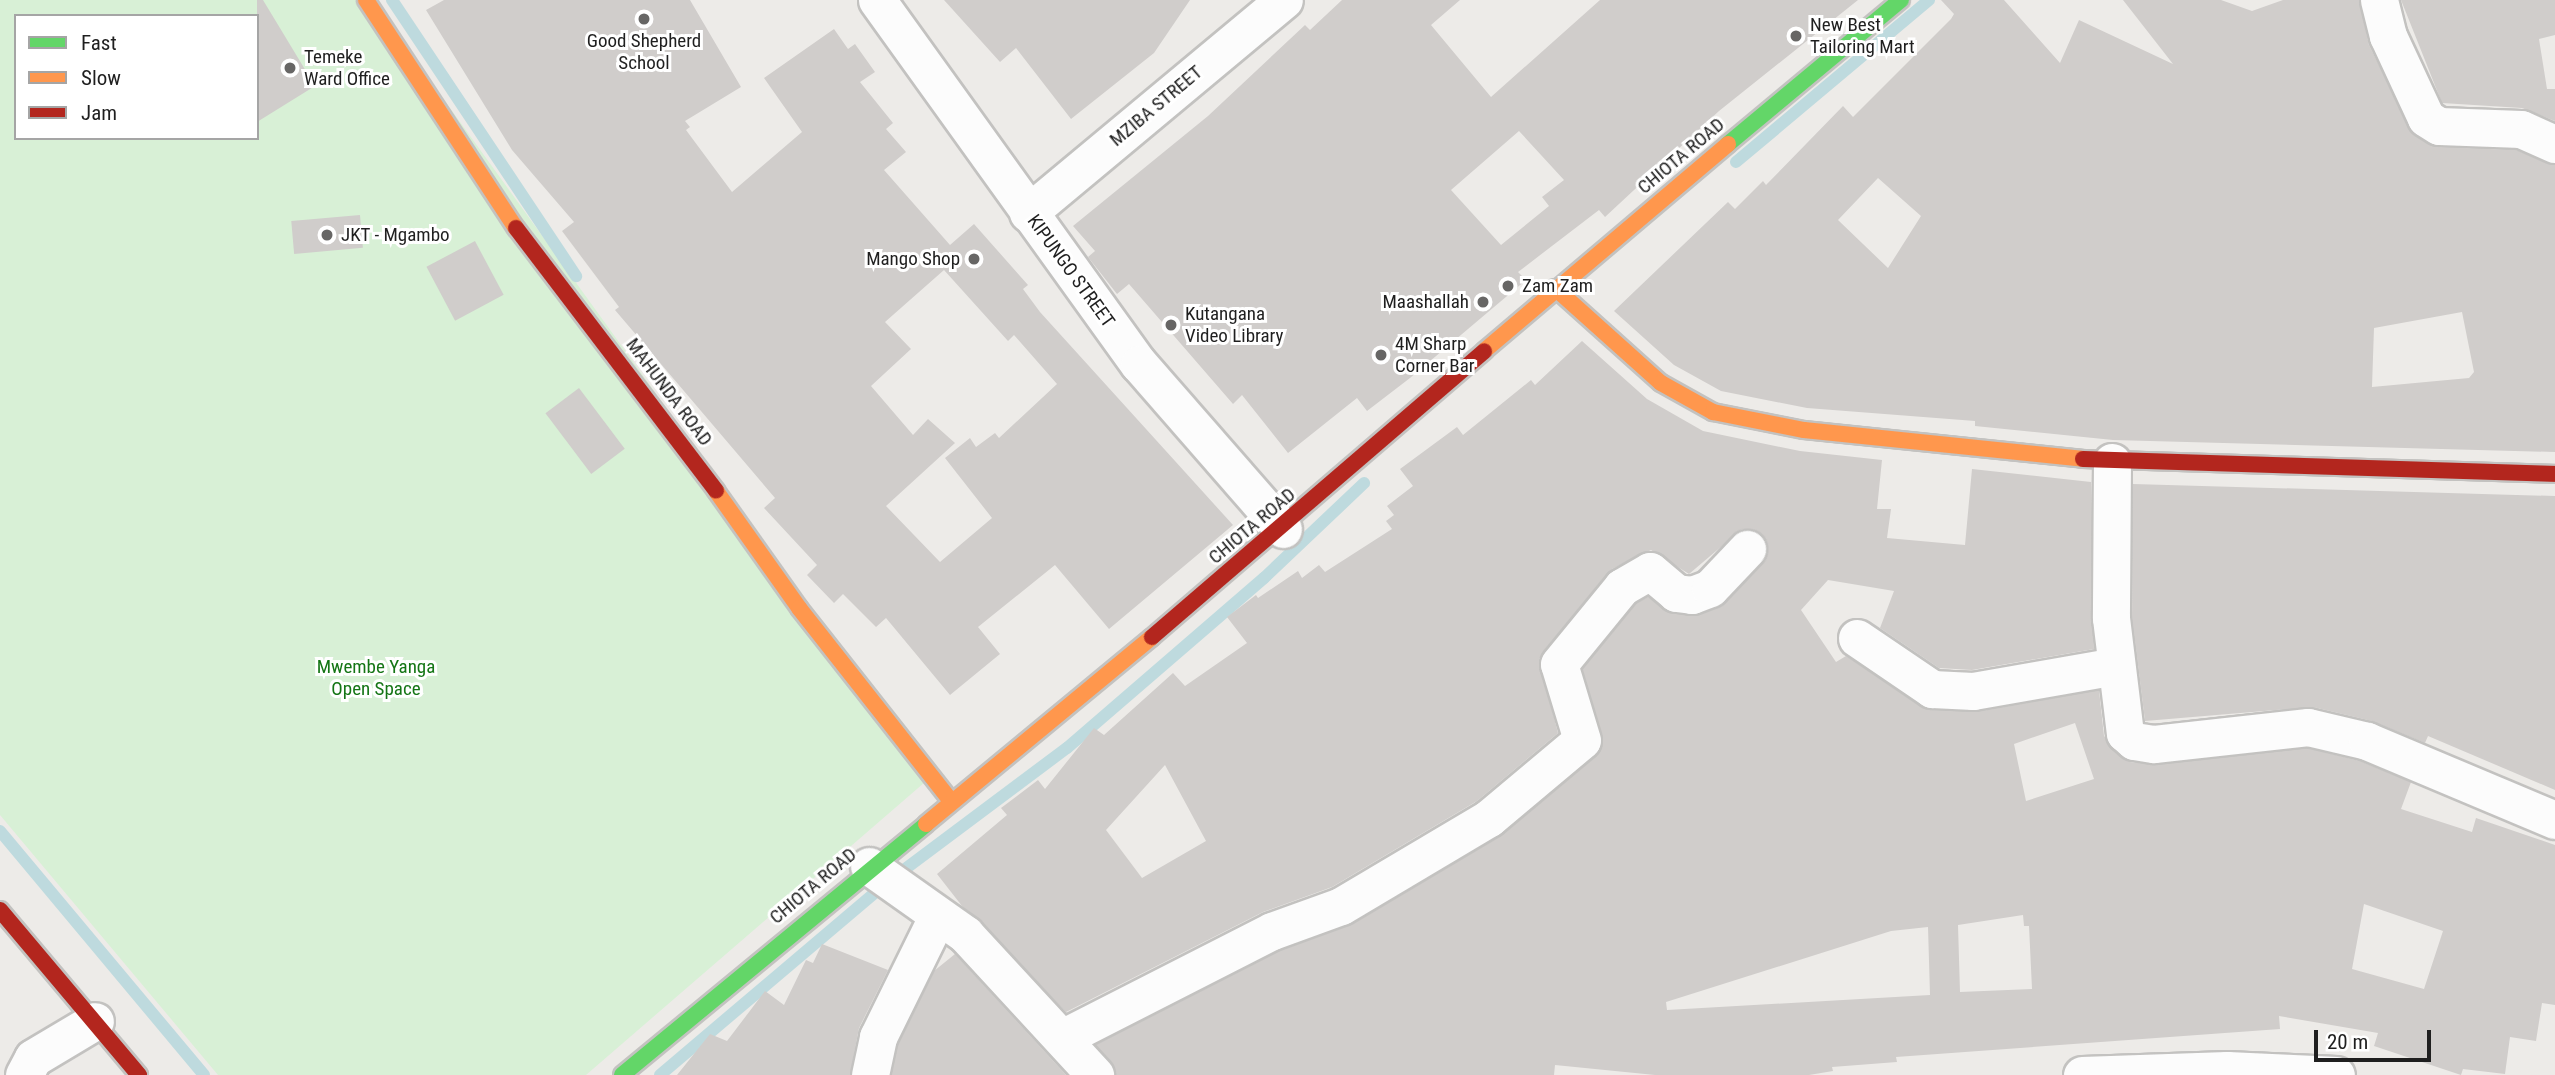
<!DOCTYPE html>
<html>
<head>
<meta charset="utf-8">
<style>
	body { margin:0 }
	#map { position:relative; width:2555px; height:1075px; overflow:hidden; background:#edebe8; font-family:"Roboto Condensed",sans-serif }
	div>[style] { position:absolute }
	.park>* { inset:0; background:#d8f0d6 }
	.stream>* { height:12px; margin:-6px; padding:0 6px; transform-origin:6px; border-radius:6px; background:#bedade }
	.building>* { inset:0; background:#d0cdcb; transform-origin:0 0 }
	.roads { filter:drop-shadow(2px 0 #c3c2c0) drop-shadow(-2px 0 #c3c2c0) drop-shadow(0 2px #c3c2c0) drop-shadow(0 -2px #c3c2c0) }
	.street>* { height:37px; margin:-18.5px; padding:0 18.5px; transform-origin:18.5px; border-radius:18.5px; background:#fcfcfc }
	.fast>* { height:16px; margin:-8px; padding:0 8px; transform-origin:8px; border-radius:8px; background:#63d668 }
	.slow>* { height:16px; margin:-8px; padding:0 8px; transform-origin:8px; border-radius:8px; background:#ff974d }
	.jam>* { height:16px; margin:-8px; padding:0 8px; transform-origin:8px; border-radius:8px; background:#b3261e }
	.dots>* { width:19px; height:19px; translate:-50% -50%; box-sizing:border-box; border:4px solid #fff; border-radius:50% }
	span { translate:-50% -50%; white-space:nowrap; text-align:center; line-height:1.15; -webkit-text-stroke:6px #fff; paint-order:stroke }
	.poi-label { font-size:19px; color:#1f1f1f }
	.left { translate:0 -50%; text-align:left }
	.right { translate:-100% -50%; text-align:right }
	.street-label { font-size:19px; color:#1f1f1f }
	.park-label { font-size:19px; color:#147515 }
	.legend { position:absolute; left:14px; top:14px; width:245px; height:126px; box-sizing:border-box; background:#fff; border:2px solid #a5a5a5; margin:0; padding:9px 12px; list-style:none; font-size:21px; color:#1f1f1f }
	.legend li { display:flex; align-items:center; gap:14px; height:35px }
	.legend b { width:35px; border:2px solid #a5a5a5 }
	.scale { position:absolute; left:2314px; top:1030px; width:117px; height:32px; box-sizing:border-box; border:4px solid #1f1f1f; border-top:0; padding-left:9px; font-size:21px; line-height:24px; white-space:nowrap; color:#1f1f1f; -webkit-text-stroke:5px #fff; paint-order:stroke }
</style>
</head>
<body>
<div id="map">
	<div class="park">
		<i style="clip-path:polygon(evenodd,0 0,372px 0,932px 776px,586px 1075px,218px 1075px,0 815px,0 0,16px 16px,257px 16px,257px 138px,16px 138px,16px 16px)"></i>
	</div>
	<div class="stream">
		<i style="left:392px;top:0;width:332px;rotate:56.3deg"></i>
		<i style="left:1736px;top:162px;width:252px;rotate:-40deg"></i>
		<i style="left:0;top:831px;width:318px;rotate:50.1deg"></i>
		<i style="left:660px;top:1075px;width:300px;rotate:-40.3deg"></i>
		<i style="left:889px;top:881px;width:222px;rotate:-36.8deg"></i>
		<i style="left:1067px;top:748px;width:260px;rotate:-40.8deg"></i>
		<i style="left:1264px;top:578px;width:138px;rotate:-43.5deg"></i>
	</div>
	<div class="building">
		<i style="clip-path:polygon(257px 0,263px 0,315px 86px,257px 122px)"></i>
		<i style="clip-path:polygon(evenodd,444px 0,690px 0,741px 87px,685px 121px,690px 127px,686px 130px,732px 192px,802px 132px,764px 78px,834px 29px,848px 49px,855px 44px,875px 72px,860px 82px,893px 123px,886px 129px,906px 152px,884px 170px,950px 245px,974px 224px,1028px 285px,1023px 289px,1040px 312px,1233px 525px,1109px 629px,1055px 565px,978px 627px,1000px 654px,950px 695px,886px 618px,876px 627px,843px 594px,834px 603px,807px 575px,817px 565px,764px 508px,775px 498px,615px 310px,619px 307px,562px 231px,574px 222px,512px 150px,426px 10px,444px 0,944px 270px,1008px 341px,1014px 335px,1057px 384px,999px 438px,995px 433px,976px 447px,970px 438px,945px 458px,992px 518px,940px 562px,886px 506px,955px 443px,928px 419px,913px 435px,871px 386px,911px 349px,885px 322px,944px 270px)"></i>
		<i style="clip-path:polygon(944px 0,1190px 0,1154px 53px,1071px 119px,1016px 48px,1000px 62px)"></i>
		<i style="clip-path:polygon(evenodd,1342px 0,1460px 0,1431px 25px,1491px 97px,1600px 0,1858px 0,1719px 111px,1605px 217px,1599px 210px,1518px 272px,1526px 280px,1410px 378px,1367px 411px,1357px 398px,1288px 453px,1242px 395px,1233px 404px,1129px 284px,1117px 294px,1088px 257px,1095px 251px,1073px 226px,1208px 116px,1305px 25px,1310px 30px,1342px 0,1519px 131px,1564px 180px,1542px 197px,1549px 206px,1501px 245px,1451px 190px,1519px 131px)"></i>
		<i style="clip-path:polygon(evenodd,1941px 0,2004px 0,2060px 63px,2079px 20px,2173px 64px,2123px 0,2221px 0,2252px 11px,2283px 0,2359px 0,2369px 45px,2414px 135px,2438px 147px,2516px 150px,2555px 165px,2555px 452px,2113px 440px,1975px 426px,1975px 421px,1807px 408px,1721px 391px,1674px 365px,1614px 311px,1728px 202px,1735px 209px,1763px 181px,1766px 185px,1843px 106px,1853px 117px,1951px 19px,1954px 14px,1941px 0,1878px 178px,1921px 216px,1888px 268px,1838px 220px,1878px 178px,1941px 0,2462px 312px,2474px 372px,2469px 378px,2372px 387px,2374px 328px,2462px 312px)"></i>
		<i style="clip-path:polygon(2401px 0,2555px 0,2555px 35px,2539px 39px,2547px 89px,2555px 89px,2555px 121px,2522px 108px,2442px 103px)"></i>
		<i style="left:360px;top:215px;width:33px;height:69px;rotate:85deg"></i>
		<i style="left:475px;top:241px;width:61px;height:55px;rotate:62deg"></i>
		<i style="clip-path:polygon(evenodd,1582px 341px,1647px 399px,1703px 431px,1800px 451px,1882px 460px,1877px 509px,1891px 509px,1887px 538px,1965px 545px,1972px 469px,2091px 482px,2094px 649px,1972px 670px,1939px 668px,1880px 628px,1894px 591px,1828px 580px,1801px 610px,1836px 662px,1846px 656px,1930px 710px,1976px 712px,2099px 690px,2104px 736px,2130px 762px,2156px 765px,2307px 748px,2360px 761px,2411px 782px,2401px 809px,2472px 832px,2476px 818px,2555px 845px,2555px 1005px,2542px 1003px,2536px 1041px,2510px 1037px,2505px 1074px,2463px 1069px,2461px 1075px,2374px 1046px,2378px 1033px,2279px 1016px,2280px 1029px,1896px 1057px,1897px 1062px,1832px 1067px,1833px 1071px,1809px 1075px,1655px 1075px,1555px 1065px,1554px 1075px,1115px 1075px,1095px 1045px,1280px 950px,1352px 924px,1502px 834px,1602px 747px,1582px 669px,1636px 603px,1648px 597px,1673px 614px,1700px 615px,1725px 603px,1763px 563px,1768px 553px,1762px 534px,1742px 529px,1689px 574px,1651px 550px,1612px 569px,1539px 659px,1558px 733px,1477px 801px,1332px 887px,1263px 912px,1066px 1012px,962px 906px,937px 874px,1007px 815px,1001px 808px,1038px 780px,1045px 789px,1094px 728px,1104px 735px,1173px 673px,1185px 686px,1247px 643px,1227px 617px,1256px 595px,1258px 598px,1298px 571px,1302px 578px,1319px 565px,1325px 572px,1392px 529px,1386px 521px,1394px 515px,1387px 506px,1413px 486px,1400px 469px,1457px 427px,1463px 435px,1531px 380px,1535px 385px,1582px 341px,2075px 723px,2094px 779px,2026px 801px,2014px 744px,2075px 723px,1582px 341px,1165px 765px,1206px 841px,1142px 878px,1106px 830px,1165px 765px,1582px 341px,2364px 904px,2443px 931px,2424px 989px,2352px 969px,2364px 904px,1582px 341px,2023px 915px,2024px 926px,2029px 926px,2032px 989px,1960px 992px,1958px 925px,2023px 915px,1582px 341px,1928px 927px,1930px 995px,1667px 1010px,1666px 1002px,1891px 931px,1928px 927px)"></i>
		<i style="left:579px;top:388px;width:76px;height:42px;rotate:53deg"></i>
		<i style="clip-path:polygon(2133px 484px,2555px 496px,2555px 790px,2428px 736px,2425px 743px,2372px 721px,2313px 707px,2145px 721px,2132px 617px)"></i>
		<i style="clip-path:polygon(822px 944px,888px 970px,859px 1028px,850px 1075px,677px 1075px,710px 1034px,727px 1041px,765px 991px,784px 1005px,806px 960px,813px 963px)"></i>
		<i style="clip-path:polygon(955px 954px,1066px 1075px,891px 1075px,898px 1044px,934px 971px)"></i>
	</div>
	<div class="roads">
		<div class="street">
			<i style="left:877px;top:0;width:448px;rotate:54.3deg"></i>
			<i style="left:1139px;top:364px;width:219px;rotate:48.9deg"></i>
			<i style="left:2379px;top:0;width:37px;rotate:76deg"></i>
			<i style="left:2388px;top:36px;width:90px;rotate:65.1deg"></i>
			<i style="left:2426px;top:118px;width:15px;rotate:32deg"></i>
			<i style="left:2439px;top:126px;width:82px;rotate:2.1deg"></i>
			<i style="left:2521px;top:129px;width:37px;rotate:24deg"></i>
			<i style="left:1028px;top:213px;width:333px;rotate:-39.8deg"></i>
			<i style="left:2112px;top:462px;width:156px;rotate:90.4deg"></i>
			<i style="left:2111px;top:618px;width:116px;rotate:83.1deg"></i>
			<i style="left:2125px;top:733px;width:12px;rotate:42deg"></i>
			<i style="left:2134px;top:741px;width:20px;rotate:9deg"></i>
			<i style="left:2154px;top:744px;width:155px;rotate:-6.3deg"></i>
			<i style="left:2308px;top:727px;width:61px;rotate:13.3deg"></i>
			<i style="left:2367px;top:741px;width:204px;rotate:22.8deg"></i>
			<i style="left:1857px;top:638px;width:91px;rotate:34.2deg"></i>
			<i style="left:1932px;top:689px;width:41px;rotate:2.8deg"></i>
			<i style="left:1973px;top:691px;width:145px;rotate:-9.9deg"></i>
			<i style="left:869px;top:866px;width:118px;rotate:35.3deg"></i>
			<i style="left:965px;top:934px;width:192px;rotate:47.3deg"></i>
			<i style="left:1062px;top:1038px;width:236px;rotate:-27deg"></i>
			<i style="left:1272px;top:931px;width:73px;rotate:-19.9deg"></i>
			<i style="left:1341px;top:906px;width:172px;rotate:-30.7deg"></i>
			<i style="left:1489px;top:818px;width:121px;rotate:-40deg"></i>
			<i style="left:1582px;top:740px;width:79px;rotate:-106.8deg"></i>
			<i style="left:1559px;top:664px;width:99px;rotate:-50.7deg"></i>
			<i style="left:1622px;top:587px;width:32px;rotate:-30deg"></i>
			<i style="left:1650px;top:571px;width:34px;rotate:40deg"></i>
			<i style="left:1676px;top:593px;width:16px;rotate:7deg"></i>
			<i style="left:1692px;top:595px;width:19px;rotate:-21deg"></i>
			<i style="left:1710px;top:588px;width:54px;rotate:-46.5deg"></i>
			<i style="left:24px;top:1075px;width:19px;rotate:-62deg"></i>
			<i style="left:33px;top:1058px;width:72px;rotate:-30.8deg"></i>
			<i style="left:870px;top:1075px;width:39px;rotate:-78deg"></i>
			<i style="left:878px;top:1037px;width:134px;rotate:-63.8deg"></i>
			<i style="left:2082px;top:1075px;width:145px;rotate:-2deg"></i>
			<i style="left:2227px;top:1070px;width:109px;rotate:2.6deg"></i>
		</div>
		<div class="fast">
			<i style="left:1728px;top:144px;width:225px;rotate:-39.8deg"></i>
			<i style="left:622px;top:1075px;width:394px;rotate:-39.5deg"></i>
		</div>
		<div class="slow">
			<i style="left:366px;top:0;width:273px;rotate:56.7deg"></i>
			<i style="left:1555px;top:288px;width:142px;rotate:41.9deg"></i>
			<i style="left:1661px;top:383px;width:60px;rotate:29.1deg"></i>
			<i style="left:1713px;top:412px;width:93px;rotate:11.2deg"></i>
			<i style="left:1804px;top:430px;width:281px;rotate:5.9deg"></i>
			<i style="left:1484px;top:351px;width:320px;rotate:-40.3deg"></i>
			<i style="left:716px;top:491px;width:143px;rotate:54.6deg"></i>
			<i style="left:799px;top:608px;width:246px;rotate:51.8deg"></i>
			<i style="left:926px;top:824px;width:293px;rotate:-39.6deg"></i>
		</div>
		<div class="jam">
			<i style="left:516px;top:228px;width:330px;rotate:52.7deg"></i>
			<i style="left:2083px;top:459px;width:472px;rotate:1.8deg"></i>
			<i style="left:1152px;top:637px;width:438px;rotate:-40.7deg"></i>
			<i style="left:0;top:910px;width:216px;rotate:49.9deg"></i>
		</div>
	</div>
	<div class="dots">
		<i style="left:644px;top:19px;background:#676665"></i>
		<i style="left:1796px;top:36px;background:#676665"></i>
		<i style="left:290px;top:68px;background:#676665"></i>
		<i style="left:327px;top:235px;background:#676665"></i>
		<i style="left:974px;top:259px;background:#676665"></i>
		<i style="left:1508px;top:286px;background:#676665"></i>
		<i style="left:1483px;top:302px;background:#676665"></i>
		<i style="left:1171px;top:325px;background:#676665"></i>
		<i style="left:1381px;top:355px;background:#676665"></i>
	</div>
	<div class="poi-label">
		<span class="left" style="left:1810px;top:36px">New Best<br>Tailoring Mart</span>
		<span style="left:644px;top:52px">Good Shepherd<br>School</span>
		<span class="left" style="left:304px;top:68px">Temeke<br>Ward Office</span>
		<span class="left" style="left:341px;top:235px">JKT - Mgambo</span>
		<span class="right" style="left:960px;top:259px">Mango Shop</span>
		<span class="left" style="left:1522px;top:286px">Zam Zam</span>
		<span class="right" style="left:1469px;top:302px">Maashallah</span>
		<span class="left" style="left:1185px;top:325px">Kutangana<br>Video Library</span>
		<span class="left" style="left:1395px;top:355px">4M Sharp<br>Corner Bar</span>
	</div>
	<div class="street-label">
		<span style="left:1156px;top:106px;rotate:-40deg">MZIBA STREET</span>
		<span style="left:1681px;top:156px;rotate:-40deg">CHIOTA ROAD</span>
		<span style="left:1071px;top:271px;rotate:54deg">KIPUNGO STREET</span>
		<span style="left:669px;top:392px;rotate:53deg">MAHUNDA ROAD</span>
		<span style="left:1252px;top:526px;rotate:-40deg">CHIOTA ROAD</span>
		<span style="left:813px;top:886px;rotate:-40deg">CHIOTA ROAD</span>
	</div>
	<div class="park-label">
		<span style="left:376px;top:678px">Mwembe Yanga<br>Open Space</span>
	</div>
	<ul class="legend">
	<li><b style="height:9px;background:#63d668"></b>Fast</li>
	<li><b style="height:9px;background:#ff974d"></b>Slow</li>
	<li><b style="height:9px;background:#b3261e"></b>Jam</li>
	</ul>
	<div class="scale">20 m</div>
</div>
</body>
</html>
